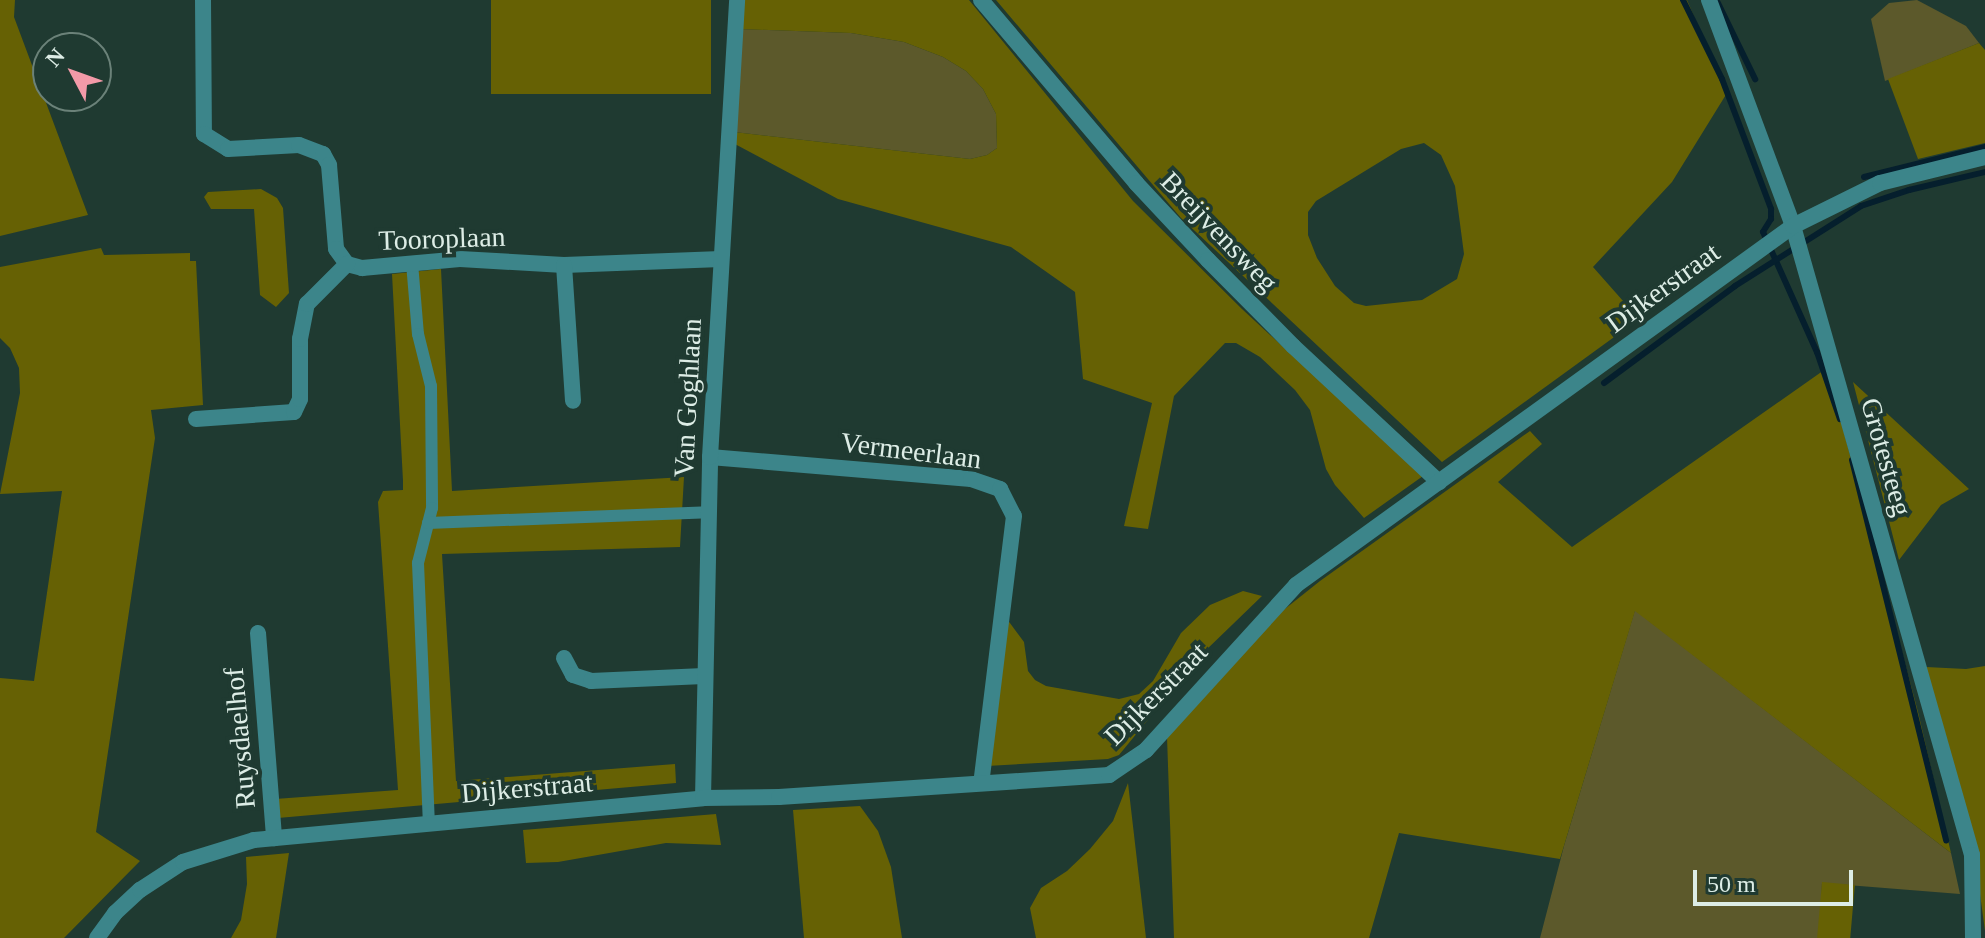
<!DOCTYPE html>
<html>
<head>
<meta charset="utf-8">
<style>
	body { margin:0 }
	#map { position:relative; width:1985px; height:938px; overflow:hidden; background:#1f3a31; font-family:"Times New Roman",serif }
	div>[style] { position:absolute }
	.green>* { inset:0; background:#5c592b }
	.forest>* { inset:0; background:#666104; transform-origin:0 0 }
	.stream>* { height:6px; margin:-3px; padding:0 3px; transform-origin:3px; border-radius:3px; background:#051f2d }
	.pedestrian>* { height:12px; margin:-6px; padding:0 6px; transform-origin:6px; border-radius:6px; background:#3c858a }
	.minor>* { height:16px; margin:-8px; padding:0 8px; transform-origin:8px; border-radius:8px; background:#3c858a }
	.tertiary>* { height:16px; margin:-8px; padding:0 8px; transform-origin:8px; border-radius:8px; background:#3c858a }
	span { translate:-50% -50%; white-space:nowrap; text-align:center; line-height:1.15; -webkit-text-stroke:8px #1f3a31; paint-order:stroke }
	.street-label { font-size:28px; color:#ddede6 }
	.north { position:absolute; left:32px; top:32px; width:80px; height:80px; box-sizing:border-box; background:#1f3a31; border:2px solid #6b8279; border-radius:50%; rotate:311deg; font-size:22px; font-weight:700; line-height:32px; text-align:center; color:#ddede6 }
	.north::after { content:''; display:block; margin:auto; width:28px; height:36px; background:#f39aa8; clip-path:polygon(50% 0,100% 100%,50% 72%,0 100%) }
	.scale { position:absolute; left:1693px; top:870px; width:160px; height:36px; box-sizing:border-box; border:4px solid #ddede6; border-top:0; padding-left:10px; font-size:24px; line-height:28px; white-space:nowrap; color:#ddede6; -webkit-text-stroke:6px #1f3a31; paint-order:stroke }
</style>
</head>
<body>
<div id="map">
	<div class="green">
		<i style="clip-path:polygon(1917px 0,1966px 26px,1979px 43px,1885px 81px,1871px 19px,1889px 3px)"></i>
		<i style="clip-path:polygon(739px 29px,851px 33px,904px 42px,943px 57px,966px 71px,983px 89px,996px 114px,997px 148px,987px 155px,970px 159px,734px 132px)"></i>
		<i style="clip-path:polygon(1635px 610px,1951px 853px,1960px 894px,1822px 883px,1820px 938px,1540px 938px,1564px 846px)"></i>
	</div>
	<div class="forest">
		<i style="clip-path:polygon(0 0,15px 0,14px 17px,88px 215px,0 236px)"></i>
		<i style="left:491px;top:0;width:220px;height:94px"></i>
		<i style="clip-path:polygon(741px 0,969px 0,1133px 201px,1242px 309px,1423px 476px,1364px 518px,1335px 485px,1326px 469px,1310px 410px,1295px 390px,1260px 357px,1236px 343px,1225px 343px,1174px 396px,1148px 529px,1124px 526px,1152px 403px,1083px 379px,1075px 292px,1011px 247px,838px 199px,733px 143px,734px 132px,970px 159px,987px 155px,997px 148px,996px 114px,983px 89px,966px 71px,943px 57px,904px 42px,851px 33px,739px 29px)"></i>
		<i style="clip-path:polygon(evenodd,996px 0,1687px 0,1727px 93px,1672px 182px,1593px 267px,1639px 319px,1442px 462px,1181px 218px,996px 0,1424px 143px,1441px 155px,1455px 186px,1464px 254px,1457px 279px,1422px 300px,1366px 306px,1354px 303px,1335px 286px,1317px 258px,1308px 235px,1308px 212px,1316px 201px,1401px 149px,1424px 143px)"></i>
		<i style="clip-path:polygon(1979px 43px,1985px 50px,1985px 143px,1918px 159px,1888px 79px)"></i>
		<i style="clip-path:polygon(261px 189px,277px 198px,283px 208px,289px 293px,276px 307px,260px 295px,254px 209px,211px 209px,204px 197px,208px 192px)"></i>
		<i style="clip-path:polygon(101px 248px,104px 255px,190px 253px,190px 261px,196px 261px,203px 405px,151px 410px,155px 438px,96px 832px,140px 861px,64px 938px,0 938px,0 678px,34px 681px,62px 491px,0 494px,20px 393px,19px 368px,10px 348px,0 338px,0 267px)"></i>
		<i style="clip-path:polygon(441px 269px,452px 491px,684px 477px,680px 547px,442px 554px,456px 781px,675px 764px,676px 783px,278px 818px,275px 799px,398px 790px,378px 502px,383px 491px,403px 490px,403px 481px,392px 274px)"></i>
		<i style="clip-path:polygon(1827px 368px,1918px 712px,1951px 853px,1635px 611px,1560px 859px,1399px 833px,1369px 938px,1174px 938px,1167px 737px,1271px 620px,1320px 581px,1530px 431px,1542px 444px,1498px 482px,1572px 547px)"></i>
		<i style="clip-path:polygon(1853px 382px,1969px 489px,1941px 505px,1899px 560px)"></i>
		<i style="clip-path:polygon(1243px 591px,1262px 596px,1203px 653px,1119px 755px,1108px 759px,987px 766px,1007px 619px,1024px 642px,1028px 671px,1035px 680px,1046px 686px,1119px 699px,1139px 694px,1153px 681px,1181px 633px,1210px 605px)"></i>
		<i style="clip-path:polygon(1985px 666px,1985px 931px,1980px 894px,1926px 667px,1966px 669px)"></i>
		<i style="clip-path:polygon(1128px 783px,1146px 938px,1036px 938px,1030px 908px,1041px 888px,1067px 871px,1090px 849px,1113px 821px)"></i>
		<i style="clip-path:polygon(860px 806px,878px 831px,891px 867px,902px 938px,804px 938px,793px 810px)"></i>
		<i style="clip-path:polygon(716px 814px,721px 845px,666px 843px,558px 862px,526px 863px,523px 830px)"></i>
		<i style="clip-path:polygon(289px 853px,276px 938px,231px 938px,241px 920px,247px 884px,246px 857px)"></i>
		<i style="left:1822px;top:882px;width:33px;height:56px;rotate:5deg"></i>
	</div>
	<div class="stream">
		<i style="left:1683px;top:0;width:88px;rotate:63.7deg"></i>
		<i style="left:1722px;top:79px;width:139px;rotate:69.3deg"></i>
		<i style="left:1771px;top:209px;width:10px;rotate:90deg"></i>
		<i style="left:1771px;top:219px;width:15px;rotate:122deg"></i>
		<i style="left:1763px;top:232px;width:132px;rotate:65.8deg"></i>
		<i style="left:1817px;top:352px;width:71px;rotate:71.1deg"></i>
		<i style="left:1718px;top:3px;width:85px;rotate:64deg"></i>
		<i style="left:1864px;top:177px;width:125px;rotate:-13.9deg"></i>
		<i style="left:1604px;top:383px;width:163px;rotate:-36.5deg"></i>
		<i style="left:1735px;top:286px;width:149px;rotate:-32.4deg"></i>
		<i style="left:1861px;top:206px;width:51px;rotate:-18.4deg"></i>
		<i style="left:1909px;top:190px;width:78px;rotate:-13.3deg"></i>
		<i style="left:1852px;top:460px;width:392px;rotate:76.1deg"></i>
	</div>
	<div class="pedestrian">
		<i style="left:412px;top:263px;width:71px;rotate:85.2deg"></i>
		<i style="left:418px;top:334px;width:54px;rotate:76deg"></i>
		<i style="left:431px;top:386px;width:122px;rotate:89.5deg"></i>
		<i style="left:432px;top:508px;width:57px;rotate:104.3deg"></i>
		<i style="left:418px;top:563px;width:260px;rotate:87.6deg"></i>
		<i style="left:428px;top:523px;width:280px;rotate:-2.2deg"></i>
	</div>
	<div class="minor">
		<i style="left:203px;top:0;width:134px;rotate:89.6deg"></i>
		<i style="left:204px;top:134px;width:28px;rotate:32deg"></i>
		<i style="left:228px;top:149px;width:71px;rotate:-3.2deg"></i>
		<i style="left:299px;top:145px;width:26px;rotate:21deg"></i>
		<i style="left:323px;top:154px;width:13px;rotate:61deg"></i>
		<i style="left:329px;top:165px;width:84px;rotate:85.2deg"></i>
		<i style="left:336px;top:249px;width:19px;rotate:54deg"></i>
		<i style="left:347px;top:264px;width:16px;rotate:15deg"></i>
		<i style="left:362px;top:268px;width:98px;rotate:-5.2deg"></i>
		<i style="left:460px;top:259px;width:104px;rotate:3.3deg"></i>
		<i style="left:564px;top:265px;width:157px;rotate:-2.2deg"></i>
		<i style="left:981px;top:0;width:240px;rotate:49.7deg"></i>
		<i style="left:1136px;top:183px;width:105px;rotate:46.9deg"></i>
		<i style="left:1208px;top:260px;width:121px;rotate:45.3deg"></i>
		<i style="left:1293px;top:346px;width:200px;rotate:43deg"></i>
		<i style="left:1709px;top:0;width:241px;rotate:69.6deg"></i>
		<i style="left:1793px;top:226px;width:654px;rotate:74.11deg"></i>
		<i style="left:1972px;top:855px;width:83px;rotate:89.3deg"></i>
		<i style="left:564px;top:265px;width:136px;rotate:86.2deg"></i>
		<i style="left:196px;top:419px;width:98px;rotate:-4.1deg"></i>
		<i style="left:294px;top:412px;width:14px;rotate:-65deg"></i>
		<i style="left:300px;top:399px;width:60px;rotate:-90deg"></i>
		<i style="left:300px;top:339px;width:36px;rotate:-79deg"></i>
		<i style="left:307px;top:304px;width:57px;rotate:-45deg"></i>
		<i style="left:710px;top:457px;width:262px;rotate:4.8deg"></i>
		<i style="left:971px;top:479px;width:31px;rotate:19deg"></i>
		<i style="left:1000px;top:489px;width:30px;rotate:63deg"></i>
		<i style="left:1014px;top:516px;width:269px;rotate:97deg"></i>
		<i style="left:258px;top:633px;width:206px;rotate:85.5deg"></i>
		<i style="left:564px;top:658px;width:19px;rotate:62deg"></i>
		<i style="left:573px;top:675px;width:19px;rotate:18deg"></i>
		<i style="left:591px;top:681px;width:113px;rotate:-2.5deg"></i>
		<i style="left:703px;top:798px;width:341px;rotate:-88.8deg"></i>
		<i style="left:710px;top:457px;width:458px;rotate:-86.6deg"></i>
	</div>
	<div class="tertiary">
		<i style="left:97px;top:938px;width:31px;rotate:-54deg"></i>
		<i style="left:115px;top:913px;width:34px;rotate:-43deg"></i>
		<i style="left:140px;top:890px;width:51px;rotate:-33.1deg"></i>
		<i style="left:183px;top:862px;width:74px;rotate:-17.2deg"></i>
		<i style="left:254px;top:840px;width:451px;rotate:-5.3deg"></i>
		<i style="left:703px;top:798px;width:76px;rotate:-0.8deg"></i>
		<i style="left:779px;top:797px;width:331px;rotate:-3.8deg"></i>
		<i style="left:1109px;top:775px;width:45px;rotate:-34deg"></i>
		<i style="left:1146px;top:750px;width:223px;rotate:-47.7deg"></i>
		<i style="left:1296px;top:585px;width:613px;rotate:-35.84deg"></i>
		<i style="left:1793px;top:226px;width:97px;rotate:-26.3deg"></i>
		<i style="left:1880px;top:183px;width:108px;rotate:-13.9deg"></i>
	</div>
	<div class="street-label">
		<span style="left:1219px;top:232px;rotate:46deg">Breijvensweg</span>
		<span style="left:442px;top:239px;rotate:-2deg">Tooroplaan</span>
		<span style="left:1663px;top:288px;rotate:-36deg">Dijkerstraat</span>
		<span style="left:688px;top:398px;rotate:-87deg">Van Goghlaan</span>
		<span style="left:911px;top:451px;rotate:7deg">Vermeerlaan</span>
		<span style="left:1886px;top:457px;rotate:74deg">Grotesteeg</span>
		<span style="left:1156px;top:694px;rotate:-45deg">Dijkerstraat</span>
		<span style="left:240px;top:738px;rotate:-95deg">Ruysdaelhof</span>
		<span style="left:527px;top:788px;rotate:-5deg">Dijkerstraat</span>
	</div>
	<div class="north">N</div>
	<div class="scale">50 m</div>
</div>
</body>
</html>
